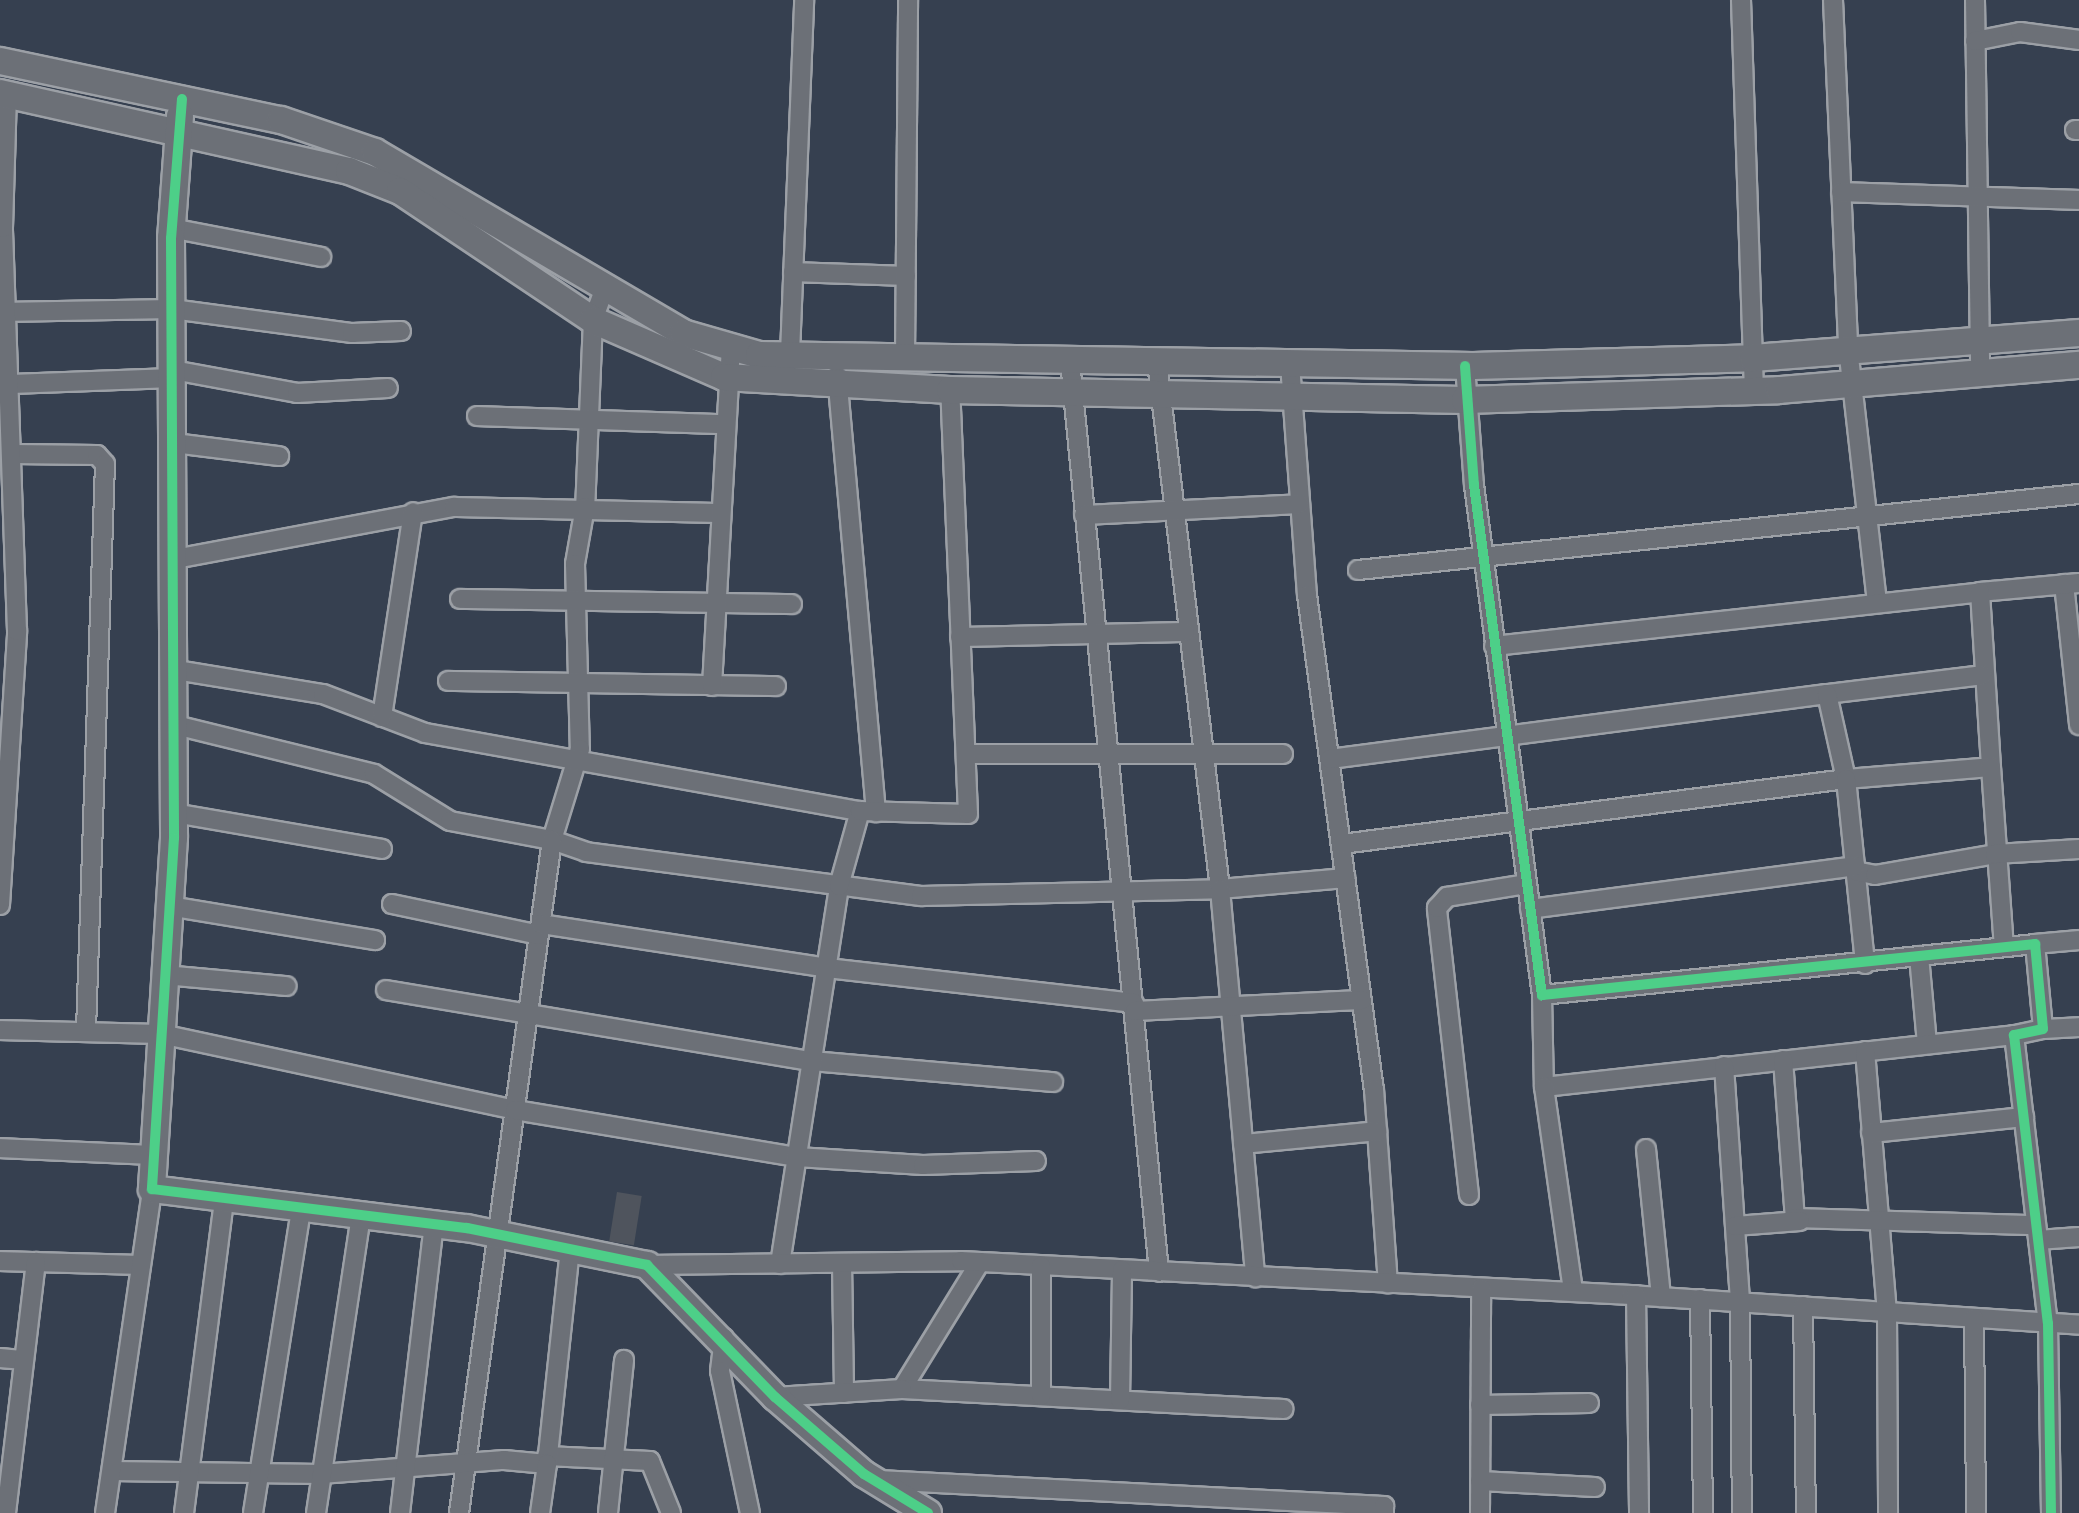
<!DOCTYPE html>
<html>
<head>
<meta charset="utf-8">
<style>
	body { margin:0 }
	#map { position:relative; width:2079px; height:1513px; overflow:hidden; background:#364050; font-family:Dekko,sans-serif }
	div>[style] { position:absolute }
	.building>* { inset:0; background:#4f545d; transform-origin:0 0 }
	.roads { filter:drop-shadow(2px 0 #9ca0a6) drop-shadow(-2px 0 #9ca0a6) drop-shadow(0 2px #9ca0a6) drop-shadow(0 -2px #9ca0a6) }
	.street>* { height:18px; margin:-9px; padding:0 9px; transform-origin:9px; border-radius:9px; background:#6c7077 }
	.secondary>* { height:26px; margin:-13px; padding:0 13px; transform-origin:13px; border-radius:13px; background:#6c7077 }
	.cycleway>* { height:10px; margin:-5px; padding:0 5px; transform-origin:5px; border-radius:5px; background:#4dcf88 }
	span { translate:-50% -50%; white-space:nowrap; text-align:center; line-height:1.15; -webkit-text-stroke:7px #1d3557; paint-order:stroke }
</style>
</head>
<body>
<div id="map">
	<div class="building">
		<i style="left:617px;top:1192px;width:25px;height:50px;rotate:9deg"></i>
	</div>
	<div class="roads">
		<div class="street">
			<i style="left:1741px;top:0;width:389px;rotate:88.1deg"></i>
			<i style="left:1833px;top:0;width:348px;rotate:87.5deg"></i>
			<i style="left:1848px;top:348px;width:256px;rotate:83.5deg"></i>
			<i style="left:1975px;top:0;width:373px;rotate:89.2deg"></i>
			<i style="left:1975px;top:41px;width:46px;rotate:-11.3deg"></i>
			<i style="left:2020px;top:32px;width:60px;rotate:7.7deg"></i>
			<i style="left:2075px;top:130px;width:4px"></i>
			<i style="left:1841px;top:192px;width:238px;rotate:1.9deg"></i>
			<i style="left:171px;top:228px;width:153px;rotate:10.9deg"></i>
			<i style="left:793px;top:272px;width:113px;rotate:2deg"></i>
			<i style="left:604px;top:290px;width:32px;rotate:110deg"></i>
			<i style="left:593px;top:320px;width:187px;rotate:92.4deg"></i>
			<i style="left:585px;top:507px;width:58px;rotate:100deg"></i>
			<i style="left:575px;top:564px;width:185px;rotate:88.5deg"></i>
			<i style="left:580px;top:749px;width:95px;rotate:107.1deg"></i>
			<i style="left:552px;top:840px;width:36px;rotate:19deg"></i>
			<i style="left:586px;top:852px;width:338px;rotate:7.5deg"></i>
			<i style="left:921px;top:896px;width:299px;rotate:-1.3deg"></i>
			<i style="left:1220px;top:889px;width:126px;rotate:-5deg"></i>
			<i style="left:0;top:312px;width:172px;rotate:-1deg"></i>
			<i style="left:172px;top:309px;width:182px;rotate:7.6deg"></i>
			<i style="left:352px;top:333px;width:49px;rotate:-2.3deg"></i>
			<i style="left:790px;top:354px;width:354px;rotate:-87.7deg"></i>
			<i style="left:905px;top:356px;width:356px;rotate:-89.5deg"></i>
			<i style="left:1070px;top:361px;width:915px;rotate:84.42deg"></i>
			<i style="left:1157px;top:362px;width:531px;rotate:83.18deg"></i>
			<i style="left:1220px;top:889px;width:390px;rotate:84.8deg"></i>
			<i style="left:1290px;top:364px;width:232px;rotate:85.8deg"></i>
			<i style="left:1307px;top:595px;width:499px;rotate:82.3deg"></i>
			<i style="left:1374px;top:1089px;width:195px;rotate:85.9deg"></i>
			<i style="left:1465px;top:366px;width:119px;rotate:85.7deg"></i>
			<i style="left:1474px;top:485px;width:515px;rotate:82.41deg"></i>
			<i style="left:1542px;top:995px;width:496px;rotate:-5.9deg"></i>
			<i style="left:2035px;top:944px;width:85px;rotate:84.6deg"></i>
			<i style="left:2043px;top:1029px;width:30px;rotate:168deg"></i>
			<i style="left:2014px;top:1035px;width:290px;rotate:83.3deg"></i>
			<i style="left:2048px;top:1323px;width:190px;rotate:89.1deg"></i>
			<i style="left:173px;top:370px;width:126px;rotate:10.5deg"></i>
			<i style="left:297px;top:393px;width:91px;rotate:-3.1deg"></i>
			<i style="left:837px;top:375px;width:439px;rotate:84.9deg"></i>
			<i style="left:11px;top:384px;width:162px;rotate:-2.1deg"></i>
			<i style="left:477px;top:416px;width:246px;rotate:1.9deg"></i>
			<i style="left:174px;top:443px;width:106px;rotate:7.1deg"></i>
			<i style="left:13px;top:454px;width:84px;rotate:0.7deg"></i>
			<i style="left:97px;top:455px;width:12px;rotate:48deg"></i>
			<i style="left:105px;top:464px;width:568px;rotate:91.92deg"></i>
			<i style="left:1084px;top:515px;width:216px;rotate:-2.9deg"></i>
			<i style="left:175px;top:559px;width:284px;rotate:-10.6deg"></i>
			<i style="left:454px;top:507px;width:265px;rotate:1.3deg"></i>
			<i style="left:1358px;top:570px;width:725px;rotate:-6.02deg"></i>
			<i style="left:2064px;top:584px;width:142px;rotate:83.9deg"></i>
			<i style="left:1980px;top:592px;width:99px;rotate:-5.2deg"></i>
			<i style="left:460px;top:599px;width:332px;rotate:0.9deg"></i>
			<i style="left:960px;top:637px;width:225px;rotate:-1.3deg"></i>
			<i style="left:1494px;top:646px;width:489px;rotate:-6.3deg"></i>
			<i style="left:1980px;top:592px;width:175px;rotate:86.4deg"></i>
			<i style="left:176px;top:670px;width:149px;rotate:9.3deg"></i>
			<i style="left:323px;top:694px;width:109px;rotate:20.9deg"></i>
			<i style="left:425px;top:733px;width:442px;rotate:10.2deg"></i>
			<i style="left:448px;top:681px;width:328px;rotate:0.9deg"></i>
			<i style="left:712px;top:686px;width:338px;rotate:-86.8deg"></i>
			<i style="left:1827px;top:694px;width:157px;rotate:-6.9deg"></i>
			<i style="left:382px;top:717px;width:207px;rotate:-81.4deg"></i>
			<i style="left:175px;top:725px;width:205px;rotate:13.8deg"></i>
			<i style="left:374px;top:774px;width:89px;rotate:31.7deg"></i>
			<i style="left:450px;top:821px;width:104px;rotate:10.6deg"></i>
			<i style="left:552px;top:840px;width:679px;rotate:97.87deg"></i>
			<i style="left:966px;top:754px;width:317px"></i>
			<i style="left:1330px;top:759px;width:501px;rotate:-7.45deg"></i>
			<i style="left:1827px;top:694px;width:87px;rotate:77.4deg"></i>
			<i style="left:1846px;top:779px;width:145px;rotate:-4.7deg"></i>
			<i style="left:1991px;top:767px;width:180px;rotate:85.9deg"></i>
			<i style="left:174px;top:813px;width:211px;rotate:9.8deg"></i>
			<i style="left:1342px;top:844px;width:508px;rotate:-7.35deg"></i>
			<i style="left:1846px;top:779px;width:186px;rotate:84.1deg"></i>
			<i style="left:1855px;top:871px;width:20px;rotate:11deg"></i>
			<i style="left:1875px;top:875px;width:122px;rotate:-9.9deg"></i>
			<i style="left:1995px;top:854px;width:84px;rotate:-3.4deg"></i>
			<i style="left:392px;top:904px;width:150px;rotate:11.9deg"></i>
			<i style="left:0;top:905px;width:275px;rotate:-86.4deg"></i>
			<i style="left:17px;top:631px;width:403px;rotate:-92deg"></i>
			<i style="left:3px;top:228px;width:134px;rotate:-88.3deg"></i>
			<i style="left:169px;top:906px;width:209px;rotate:9.4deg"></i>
			<i style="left:1530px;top:909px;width:328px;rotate:-7.5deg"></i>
			<i style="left:541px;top:924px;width:289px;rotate:8.7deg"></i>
			<i style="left:827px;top:968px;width:309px;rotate:6.5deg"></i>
			<i style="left:2035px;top:944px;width:44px;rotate:-5.2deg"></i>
			<i style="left:1919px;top:956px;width:88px;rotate:84.8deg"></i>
			<i style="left:165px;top:975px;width:122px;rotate:5.2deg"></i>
			<i style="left:386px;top:990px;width:432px;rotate:9.5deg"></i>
			<i style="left:812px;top:1061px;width:242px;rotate:5deg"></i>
			<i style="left:1542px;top:995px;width:92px;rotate:88.8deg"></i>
			<i style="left:1544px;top:1087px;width:473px;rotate:-6.3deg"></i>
			<i style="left:1135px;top:1011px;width:227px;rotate:-2.8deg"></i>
			<i style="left:2043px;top:1029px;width:36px;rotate:-3deg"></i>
			<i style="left:0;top:1030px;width:161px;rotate:1.4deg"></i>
			<i style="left:161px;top:1034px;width:362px;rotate:12.1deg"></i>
			<i style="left:515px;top:1110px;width:286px;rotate:9.5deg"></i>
			<i style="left:797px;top:1157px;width:126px;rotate:3.6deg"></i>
			<i style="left:923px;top:1165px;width:113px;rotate:-2deg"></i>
			<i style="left:1865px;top:1051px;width:262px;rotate:85.2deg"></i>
			<i style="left:1887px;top:1312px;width:201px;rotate:89.7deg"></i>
			<i style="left:1783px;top:1060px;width:158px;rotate:85.7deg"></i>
			<i style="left:1795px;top:1218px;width:241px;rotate:1.7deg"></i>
			<i style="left:1724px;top:1066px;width:237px;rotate:86.1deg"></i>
			<i style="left:1740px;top:1302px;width:211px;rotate:89.5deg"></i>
			<i style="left:1544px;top:1087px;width:207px;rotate:81.9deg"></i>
			<i style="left:1871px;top:1133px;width:154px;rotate:-6deg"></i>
			<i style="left:1243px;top:1144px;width:135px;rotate:-5.5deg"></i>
			<i style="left:0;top:1148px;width:154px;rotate:2.6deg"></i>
			<i style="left:1646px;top:1149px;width:149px;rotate:84.2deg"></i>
			<i style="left:1469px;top:1195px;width:289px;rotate:-96.4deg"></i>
			<i style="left:1437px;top:908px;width:15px;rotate:-48deg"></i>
			<i style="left:1447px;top:897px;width:80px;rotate:-9.3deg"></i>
			<i style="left:1735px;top:1226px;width:65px;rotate:-4.4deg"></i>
			<i style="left:2038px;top:1240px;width:41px;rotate:-4.2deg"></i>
			<i style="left:0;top:1261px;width:141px;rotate:1.6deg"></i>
			<i style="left:980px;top:1262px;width:149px;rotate:121.6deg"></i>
			<i style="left:902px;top:1389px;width:382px;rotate:3deg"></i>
			<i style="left:842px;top:1263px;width:130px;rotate:89.1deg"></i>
			<i style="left:780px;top:1264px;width:383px;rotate:-81.1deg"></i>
			<i style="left:839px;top:886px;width:78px;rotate:-74.4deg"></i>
			<i style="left:860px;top:811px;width:108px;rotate:1.6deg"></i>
			<i style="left:968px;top:814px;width:424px;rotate:-92.4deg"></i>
			<i style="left:647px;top:1265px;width:314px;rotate:-0.7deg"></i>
			<i style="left:961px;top:1261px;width:671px;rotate:2.91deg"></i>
			<i style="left:1631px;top:1295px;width:449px;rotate:3.8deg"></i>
			<i style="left:1041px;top:1266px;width:130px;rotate:90deg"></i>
			<i style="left:1636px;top:1295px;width:218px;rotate:89.2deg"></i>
			<i style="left:1700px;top:1299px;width:214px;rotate:89.2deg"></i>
			<i style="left:1803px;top:1306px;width:207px;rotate:89.2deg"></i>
			<i style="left:1974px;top:1318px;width:195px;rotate:89.4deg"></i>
			<i style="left:724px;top:1338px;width:33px;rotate:97deg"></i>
			<i style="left:720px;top:1371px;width:145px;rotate:78.1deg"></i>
			<i style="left:0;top:1358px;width:24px;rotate:5deg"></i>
			<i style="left:775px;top:1397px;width:127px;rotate:-3.6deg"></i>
			<i style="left:1120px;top:1400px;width:130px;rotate:-89.1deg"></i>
			<i style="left:1480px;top:1405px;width:109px;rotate:-1.1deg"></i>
			<i style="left:547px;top:1456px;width:103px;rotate:2.8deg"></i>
			<i style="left:650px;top:1461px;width:56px;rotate:68deg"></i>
			<i style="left:547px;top:1464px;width:216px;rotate:-83.9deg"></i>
			<i style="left:112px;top:1471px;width:209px;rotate:0.8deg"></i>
			<i style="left:321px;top:1474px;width:184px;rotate:-4.4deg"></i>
			<i style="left:504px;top:1460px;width:43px;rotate:5.3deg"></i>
			<i style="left:547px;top:1464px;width:49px;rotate:98.1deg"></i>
			<i style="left:878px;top:1480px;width:507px;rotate:2.94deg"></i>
			<i style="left:1384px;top:1506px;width:7px;rotate:90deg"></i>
			<i style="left:1480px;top:1481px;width:115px;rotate:3deg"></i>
			<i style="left:6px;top:1513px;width:253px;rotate:-83.2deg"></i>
			<i style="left:105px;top:1513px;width:327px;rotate:-81.7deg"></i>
			<i style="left:184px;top:1513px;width:316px;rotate:-82.7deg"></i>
			<i style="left:253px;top:1513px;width:307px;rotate:-81deg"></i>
			<i style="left:316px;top:1513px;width:300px;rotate:-81.4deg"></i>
			<i style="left:400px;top:1513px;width:291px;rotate:-83.3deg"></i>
			<i style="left:608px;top:1513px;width:154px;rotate:-84deg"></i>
			<i style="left:1480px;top:1513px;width:225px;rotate:-89.7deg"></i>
		</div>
		<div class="secondary">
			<i style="left:0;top:61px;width:287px;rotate:11.9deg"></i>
			<i style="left:281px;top:120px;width:99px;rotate:18.8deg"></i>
			<i style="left:375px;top:152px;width:357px;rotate:30.4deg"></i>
			<i style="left:683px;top:333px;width:79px;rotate:16.1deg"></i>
			<i style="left:759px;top:355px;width:714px;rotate:0.88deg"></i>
			<i style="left:1473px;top:366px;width:280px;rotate:-1.6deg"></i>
			<i style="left:1753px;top:358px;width:327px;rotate:-4.4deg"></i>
			<i style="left:0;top:93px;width:358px;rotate:12.6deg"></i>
			<i style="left:349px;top:171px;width:55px;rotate:21.4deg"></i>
			<i style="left:400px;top:191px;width:232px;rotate:33.8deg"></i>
			<i style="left:593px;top:320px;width:143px;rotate:23.5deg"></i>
			<i style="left:724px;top:377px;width:226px;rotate:3.3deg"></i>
			<i style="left:950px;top:390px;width:515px;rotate:1.11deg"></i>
			<i style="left:1465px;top:400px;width:314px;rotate:-1.8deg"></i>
			<i style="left:1779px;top:390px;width:301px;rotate:-4.8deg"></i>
			<i style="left:180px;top:116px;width:122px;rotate:94.2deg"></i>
			<i style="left:171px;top:238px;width:600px;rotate:89.71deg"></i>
			<i style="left:174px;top:838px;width:352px;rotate:93.6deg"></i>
			<i style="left:152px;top:1189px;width:317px;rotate:7.1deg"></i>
			<i style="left:467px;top:1228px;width:184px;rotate:11.6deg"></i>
			<i style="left:647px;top:1265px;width:184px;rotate:45.9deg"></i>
			<i style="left:775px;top:1397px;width:118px;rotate:40.9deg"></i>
			<i style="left:864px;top:1474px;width:75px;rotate:31.4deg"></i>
		</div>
	</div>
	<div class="cycleway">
		<i style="left:182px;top:99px;width:139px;rotate:94.5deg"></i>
		<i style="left:171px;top:238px;width:600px;rotate:89.71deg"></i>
		<i style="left:174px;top:838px;width:352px;rotate:93.6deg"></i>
		<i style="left:152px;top:1189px;width:317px;rotate:7.1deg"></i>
		<i style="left:467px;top:1228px;width:184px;rotate:11.6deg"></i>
		<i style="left:647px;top:1265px;width:184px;rotate:45.9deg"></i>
		<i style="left:775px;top:1397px;width:118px;rotate:40.9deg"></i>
		<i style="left:864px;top:1474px;width:75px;rotate:31.4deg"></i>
		<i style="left:1465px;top:366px;width:119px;rotate:85.7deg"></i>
		<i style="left:1474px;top:485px;width:515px;rotate:82.41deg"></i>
		<i style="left:1542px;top:995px;width:496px;rotate:-5.9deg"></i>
		<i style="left:2035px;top:944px;width:85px;rotate:84.6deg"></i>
		<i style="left:2043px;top:1029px;width:30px;rotate:168deg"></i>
		<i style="left:2014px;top:1035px;width:290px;rotate:83.3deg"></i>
		<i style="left:2048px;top:1323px;width:190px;rotate:89.1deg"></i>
	</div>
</div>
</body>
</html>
